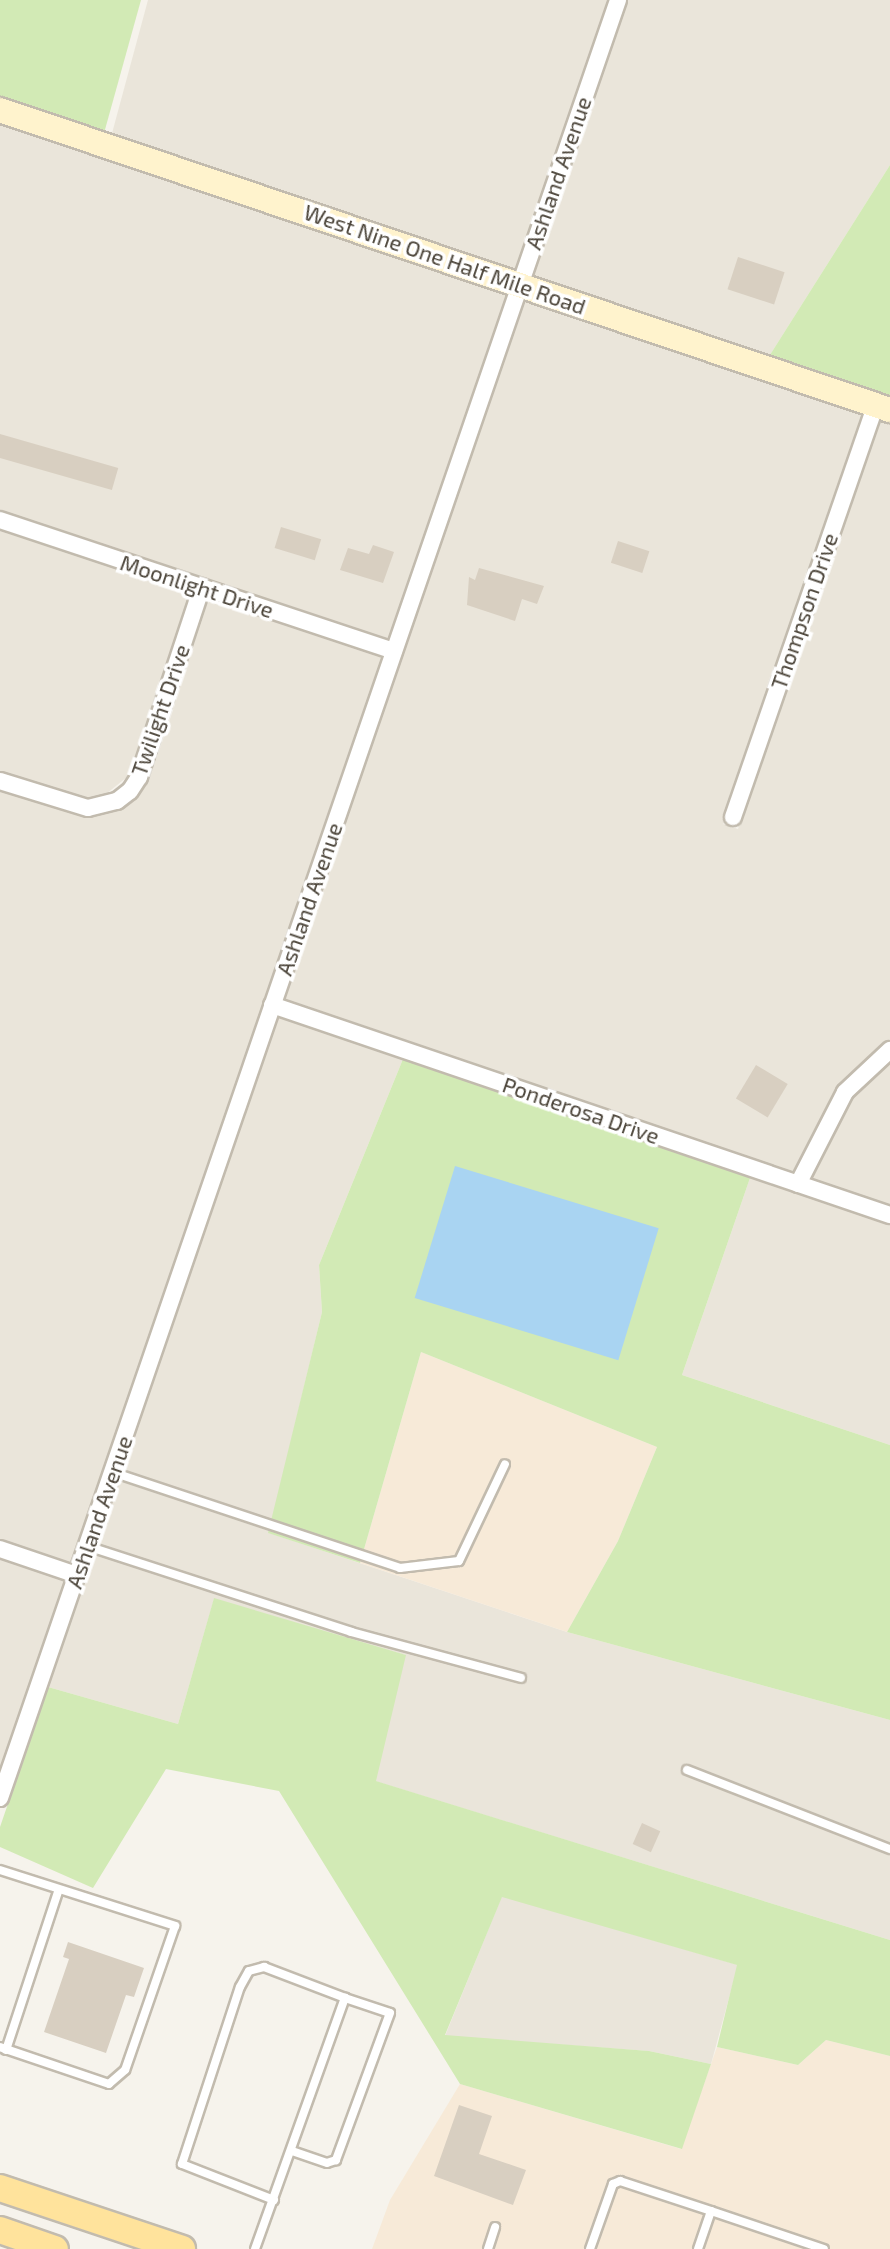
<!DOCTYPE html>
<html>
<head>
<meta charset="utf-8">
<style>
	body { margin:0 }
	#map { position:relative; width:890px; height:2249px; overflow:hidden; background:#f6f3ec; font-family:"Exo 2",sans-serif }
	div>[style] { position:absolute }
	.residential>* { inset:0; background:#eae5da }
	.commercial>* { inset:0; background:#f7ead8 }
	.green>* { inset:0; background:#d2eab5 }
	.water>* { inset:0; background:#a9d4f2; transform-origin:0 0 }
	.building>* { inset:0; background:#d8cfc1; transform-origin:0 0 }
	.roads { filter:drop-shadow(2px 0 #c2bbae) drop-shadow(-2px 0 #c2bbae) drop-shadow(0 2px #c2bbae) drop-shadow(0 -2px #c2bbae) }
	.lane>* { height:8px; margin:-4px; padding:0 4px; transform-origin:4px; border-radius:4px; background:#fff }
	.street>* { height:16px; margin:-8px; padding:0 8px; transform-origin:8px; border-radius:8px; background:#fff }
	.secondary>* { height:24px; margin:-12px; padding:0 12px; transform-origin:12px; border-radius:12px; background:#fff3cd }
	.primary>* { height:26px; margin:-13px; padding:0 13px; transform-origin:13px; border-radius:13px; background:#ffe39c }
	span { translate:-50% -50%; white-space:nowrap; text-align:center; line-height:1.15; -webkit-text-stroke:7px #fff; paint-order:stroke }
	.street-label { font-size:22px; color:#4b4439 }
</style>
</head>
<body>
<div id="map">
	<div class="residential">
		<i style="clip-path:polygon(148px 0,609px 0,515px 271px,111px 137px)"></i>
		<i style="clip-path:polygon(627px 0,890px 0,890px 165px,768px 358px,531px 276px)"></i>
		<i style="clip-path:polygon(0 120px,509px 289px,390px 639px,0 510px)"></i>
		<i style="clip-path:polygon(524px 295px,865px 411px,723px 824px,738px 829px,880px 417px,890px 420px,890px 1039px,838px 1087px,793px 1172px,283px 998px)"></i>
		<i style="clip-path:polygon(0 530px,191px 594px,132px 773px,101px 798px,78px 797px,0 771px)"></i>
		<i style="clip-path:polygon(207px 599px,384px 657px,72px 1563px,0 1539px,0 791px,86px 818px,122px 808px,136px 796px,147px 780px)"></i>
		<i style="clip-path:polygon(277px 1017px,403px 1059px,319px 1265px,322px 1312px,269px 1533px,567px 1632px,890px 1720px,890px 1940px,375px 1781px,405px 1655px,214px 1599px,178px 1724px,48px 1687px)"></i>
		<i style="clip-path:polygon(890px 1061px,890px 1205px,809px 1178px,851px 1098px)"></i>
		<i style="clip-path:polygon(750px 1178px,890px 1225px,890px 1445px,682px 1375px)"></i>
		<i style="clip-path:polygon(0 1559px,66px 1581px,0 1776px)"></i>
		<i style="clip-path:polygon(502px 1896px,738px 1965px,711px 2064px,649px 2051px,445px 2036px)"></i>
	</div>
	<div class="commercial">
		<i style="clip-path:polygon(421px 1352px,657px 1447px,618px 1541px,567px 1632px,360px 1563px)"></i>
		<i style="clip-path:polygon(826px 2040px,890px 2056px,890px 2249px,372px 2249px,390px 2200px,460px 2084px,681px 2149px,717px 2047px,798px 2065px)"></i>
	</div>
	<div class="green">
		<i style="clip-path:polygon(0 0,141px 0,101px 144px,0 110px)"></i>
		<i style="clip-path:polygon(890px 165px,890px 400px,768px 358px)"></i>
		<i style="clip-path:polygon(403px 1059px,750px 1178px,682px 1375px,890px 1445px,890px 1720px,567px 1632px,618px 1541px,657px 1447px,421px 1352px,360px 1563px,268px 1533px,322px 1312px,319px 1265px)"></i>
		<i style="clip-path:polygon(214px 1598px,406px 1655px,376px 1781px,890px 1940px,890px 2056px,826px 2040px,798px 2065px,717px 2047px,737px 1965px,502px 1897px,445px 2035px,649px 2051px,711px 2064px,682px 2149px,460px 2084px,279px 1791px,166px 1769px,93px 1888px,0 1847px,0 1827px,48px 1687px,178px 1724px)"></i>
	</div>
	<div class="water">
		<i style="left:455px;top:1166px;width:213px;height:138px;rotate:17deg"></i>
	</div>
	<div class="building">
		<i style="left:738px;top:257px;width:49px;height:34px;rotate:18deg"></i>
		<i style="left:0;top:434px;width:123px;height:23px;rotate:16deg"></i>
		<i style="left:281px;top:527px;width:42px;height:22px;rotate:17deg"></i>
		<i style="left:618px;top:541px;width:33px;height:23px;rotate:18deg"></i>
		<i style="clip-path:polygon(373px 545px,394px 552px,383px 583px,340px 570px,348px 548px,369px 554px)"></i>
		<i style="clip-path:polygon(479px 568px,544px 586px,537px 604px,522px 599px,515px 621px,467px 605px,469px 577px,475px 580px)"></i>
		<i style="left:756px;top:1065px;width:37px;height:39px;rotate:31deg"></i>
		<i style="left:642px;top:1823px;width:20px;height:23px;rotate:24deg"></i>
		<i style="clip-path:polygon(68px 1942px,144px 1968px,134px 1997px,126px 1995px,106px 2053px,44px 2032px,69px 1959px,63px 1957px)"></i>
		<i style="clip-path:polygon(459px 2105px,492px 2116px,479px 2154px,526px 2170px,513px 2205px,434px 2176px)"></i>
	</div>
	<div class="roads">
		<div class="lane">
			<i style="left:112px;top:1472px;width:304px;rotate:18.4deg"></i>
			<i style="left:400px;top:1568px;width:59px;rotate:-6.8deg"></i>
			<i style="left:459px;top:1561px;width:107px;rotate:-64.6deg"></i>
			<i style="left:87px;top:1546px;width:278px;rotate:18deg"></i>
			<i style="left:351px;top:1632px;width:176px;rotate:15.1deg"></i>
			<i style="left:687px;top:1770px;width:218px;rotate:21.3deg"></i>
			<i style="left:0;top:1870px;width:184px;rotate:17.7deg"></i>
			<i style="left:175px;top:1926px;width:152px;rotate:109.1deg"></i>
			<i style="left:125px;top:2070px;width:21px;rotate:139deg"></i>
			<i style="left:109px;top:2084px;width:115px;rotate:-161.3deg"></i>
			<i style="left:6px;top:2050px;width:169px;rotate:-71.8deg"></i>
			<i style="left:274px;top:2200px;width:99px;rotate:-158.6deg"></i>
			<i style="left:182px;top:2164px;width:186px;rotate:-71.9deg"></i>
			<i style="left:240px;top:1987px;width:18px;rotate:-61deg"></i>
			<i style="left:249px;top:1971px;width:16px;rotate:-15deg"></i>
			<i style="left:264px;top:1967px;width:87px;rotate:20.9deg"></i>
			<i style="left:255px;top:2249px;width:267px;rotate:-70.3deg"></i>
			<i style="left:345px;top:1998px;width:47px;rotate:18.4deg"></i>
			<i style="left:390px;top:2013px;width:157px;rotate:110.2deg"></i>
			<i style="left:336px;top:2160px;width:9px;rotate:162deg"></i>
			<i style="left:327px;top:2163px;width:37px;rotate:-161deg"></i>
			<i style="left:488px;top:2249px;width:23px;rotate:-72deg"></i>
			<i style="left:590px;top:2249px;width:69px;rotate:-70.5deg"></i>
			<i style="left:613px;top:2184px;width:8px;rotate:-23deg"></i>
			<i style="left:620px;top:2181px;width:96px;rotate:18.2deg"></i>
			<i style="left:698px;top:2249px;width:40px;rotate:-71.1deg"></i>
			<i style="left:711px;top:2211px;width:119px;rotate:18.6deg"></i>
		</div>
		<div class="street">
			<i style="left:0;top:520px;width:415px;rotate:18.4deg"></i>
			<i style="left:0;top:781px;width:92px;rotate:17.1deg"></i>
			<i style="left:88px;top:808px;width:30px;rotate:-14deg"></i>
			<i style="left:117px;top:801px;width:16px;rotate:-38deg"></i>
			<i style="left:130px;top:791px;width:17px;rotate:-57deg"></i>
			<i style="left:139px;top:777px;width:200px;rotate:-71.7deg"></i>
			<i style="left:733px;top:817px;width:436px;rotate:-70.9deg"></i>
			<i style="left:272px;top:1005px;width:653px;rotate:18.77deg"></i>
			<i style="left:798px;top:1184px;width:103px;rotate:-62.9deg"></i>
			<i style="left:845px;top:1092px;width:62px;rotate:-43deg"></i>
			<i style="left:0;top:1549px;width:81px;rotate:18.7deg"></i>
			<i style="left:0;top:1798px;width:1901px;rotate:-71.03deg"></i>
		</div>
		<div class="secondary">
			<i style="left:0;top:110px;width:939px;rotate:18.63deg"></i>
		</div>
		<div class="primary">
			<i style="left:0;top:2188px;width:192px;rotate:18.5deg"></i>
			<i style="left:0;top:2230px;width:58px;rotate:19.1deg"></i>
		</div>
	</div>
	<div class="street-label">
		<span style="left:558px;top:173px;rotate:-71deg">Ashland Avenue</span>
		<span style="left:445px;top:259px;rotate:19deg">West Nine One Half Mile Road</span>
		<span style="left:197px;top:586px;rotate:18deg">Moonlight Drive</span>
		<span style="left:804px;top:611px;rotate:-71deg">Thompson Drive</span>
		<span style="left:160px;top:710px;rotate:-71deg">Twilight Drive</span>
		<span style="left:309px;top:899px;rotate:-71deg">Ashland Avenue</span>
		<span style="left:581px;top:1110px;rotate:19deg">Ponderosa Drive</span>
		<span style="left:99px;top:1512px;rotate:-71deg">Ashland Avenue</span>
	</div>
</div>
</body>
</html>
